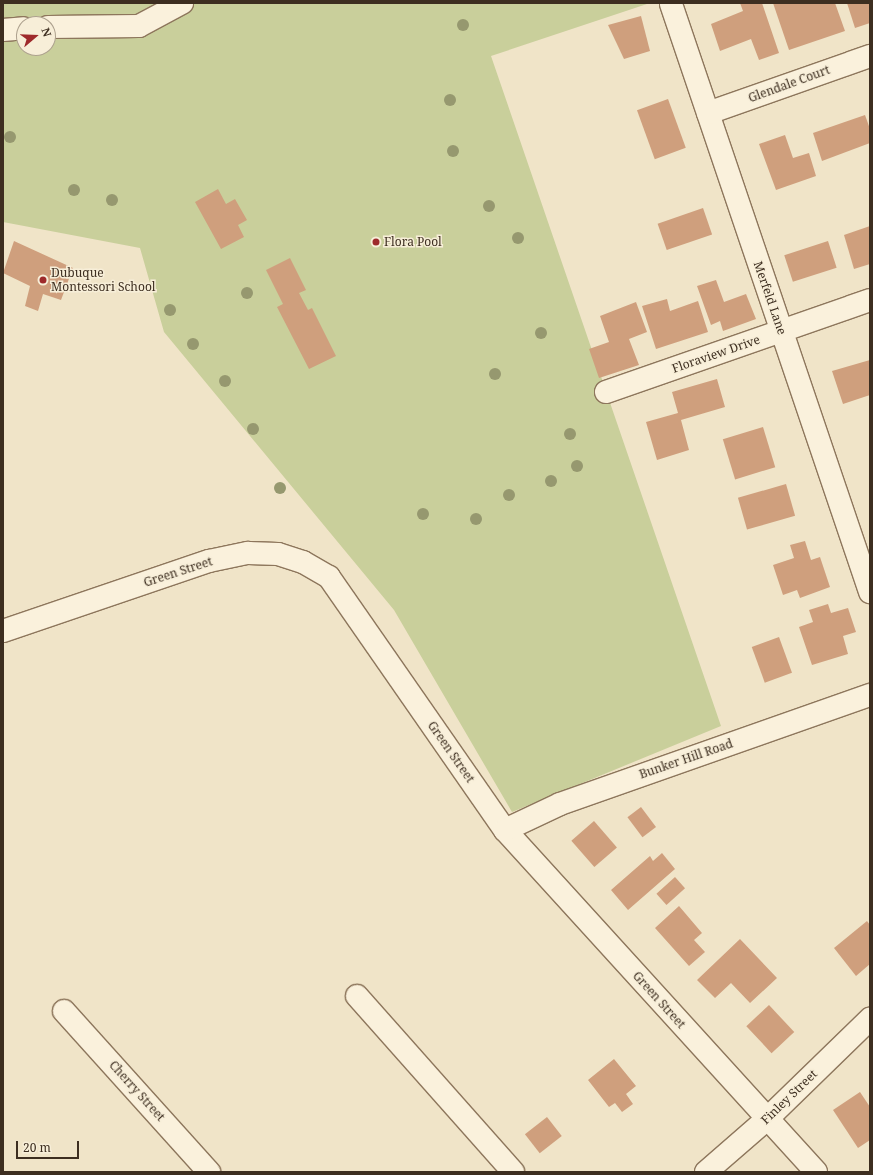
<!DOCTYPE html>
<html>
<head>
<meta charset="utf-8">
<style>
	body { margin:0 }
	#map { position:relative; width:873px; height:1175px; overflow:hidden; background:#f0e4c8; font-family:"Noto Serif",serif }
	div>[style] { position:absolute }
	.green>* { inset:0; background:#c9cf9b }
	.building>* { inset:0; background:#cf9f7d; transform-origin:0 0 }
	.roads { filter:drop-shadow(1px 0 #8d765c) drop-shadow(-1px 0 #8d765c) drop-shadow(0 1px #8d765c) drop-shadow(0 -1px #8d765c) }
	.minor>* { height:22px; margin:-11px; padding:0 11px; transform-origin:11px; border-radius:11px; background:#faf1dc }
	.trees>* { width:12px; height:12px; margin:-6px; border-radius:50%; background:#96986f }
	.dots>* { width:11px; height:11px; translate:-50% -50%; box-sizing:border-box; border:2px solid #f7eed8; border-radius:50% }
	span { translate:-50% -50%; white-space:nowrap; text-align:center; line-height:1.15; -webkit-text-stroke:3px #f7eed8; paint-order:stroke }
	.street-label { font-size:12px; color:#3d2e20 }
	.poi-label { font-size:12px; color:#3d2e20 }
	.left { translate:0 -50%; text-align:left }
	.frame { position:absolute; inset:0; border:4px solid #3d2e20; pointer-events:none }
	.north { position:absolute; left:16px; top:16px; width:40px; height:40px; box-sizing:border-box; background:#f7eed8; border:1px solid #ada18e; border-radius:50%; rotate:71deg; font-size:11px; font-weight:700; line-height:16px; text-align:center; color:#3d2e20 }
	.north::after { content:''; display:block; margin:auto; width:14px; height:18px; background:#9e2a2b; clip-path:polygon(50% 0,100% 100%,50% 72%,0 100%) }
	.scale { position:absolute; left:16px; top:1141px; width:63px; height:18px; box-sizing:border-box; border:2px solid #3d2e20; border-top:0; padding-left:5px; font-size:12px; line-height:14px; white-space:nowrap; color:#3d2e20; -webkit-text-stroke:3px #f7eed8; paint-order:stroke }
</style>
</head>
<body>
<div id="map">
	<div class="green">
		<i style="clip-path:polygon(evenodd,3px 3px,650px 3px,491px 56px,721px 726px,512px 812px,394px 610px,164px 332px,140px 248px,3px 222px,3px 3px,24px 24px,48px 24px,48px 48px,24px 48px,24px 24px)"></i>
	</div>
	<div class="building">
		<i style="clip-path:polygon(740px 3px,762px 3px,779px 53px,759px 60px,751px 39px,720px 51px,711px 24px,743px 11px)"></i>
		<i style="clip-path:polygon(773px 3px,835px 3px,845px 31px,789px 50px)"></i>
		<i style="clip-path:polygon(847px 3px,870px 3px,870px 23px,855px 28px)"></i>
		<i style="clip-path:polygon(641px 16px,650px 51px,624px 59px,608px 25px)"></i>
		<i style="left:668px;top:99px;width:52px;height:33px;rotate:70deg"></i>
		<i style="clip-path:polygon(865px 115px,870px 129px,870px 143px,822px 161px,813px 133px)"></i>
		<i style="clip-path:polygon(785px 135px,793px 158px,809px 153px,816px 176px,776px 190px,759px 144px)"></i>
		<i style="clip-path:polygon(218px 189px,226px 204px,235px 199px,247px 220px,238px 225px,244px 237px,221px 249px,195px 202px)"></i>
		<i style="left:703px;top:208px;width:28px;height:48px;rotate:71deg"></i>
		<i style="clip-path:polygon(870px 226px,870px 264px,854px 269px,844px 235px)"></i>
		<i style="clip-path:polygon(14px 241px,73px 268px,61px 300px,43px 294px,38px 311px,25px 306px,30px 286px,3px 273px)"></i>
		<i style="left:828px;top:241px;width:28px;height:46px;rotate:72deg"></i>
		<i style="clip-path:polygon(290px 258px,306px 290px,299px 293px,308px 310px,312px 308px,336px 356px,309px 369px,277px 307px,283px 304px,266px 270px)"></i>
		<i style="clip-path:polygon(716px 280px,724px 302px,746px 294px,756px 319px,723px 331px,720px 321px,711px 325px,697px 286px)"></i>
		<i style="clip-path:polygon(667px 299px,670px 311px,698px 301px,708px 332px,656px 349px,642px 306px)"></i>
		<i style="clip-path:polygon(636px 302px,647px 332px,629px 339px,639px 365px,599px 378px,589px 349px,609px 342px,600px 316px)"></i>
		<i style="clip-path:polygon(870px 360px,870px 395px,843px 404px,832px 371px)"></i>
		<i style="clip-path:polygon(717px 379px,725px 407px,681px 420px,689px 450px,657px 460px,646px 422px,678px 413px,672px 392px)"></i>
		<i style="left:763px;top:427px;width:42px;height:42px;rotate:73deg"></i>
		<i style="left:786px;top:484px;width:33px;height:50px;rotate:74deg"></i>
		<i style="clip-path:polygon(805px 541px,811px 560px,820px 557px,830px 587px,800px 598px,797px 590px,783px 595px,773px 565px,794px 558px,790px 545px)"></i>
		<i style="clip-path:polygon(828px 604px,831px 613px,848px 608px,856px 632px,843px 636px,848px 654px,812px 665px,799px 627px,813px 622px,809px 610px)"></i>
		<i style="left:779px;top:637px;width:38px;height:29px;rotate:70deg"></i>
		<i style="left:641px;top:807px;width:25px;height:17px;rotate:53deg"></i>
		<i style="left:594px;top:821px;width:35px;height:30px;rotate:49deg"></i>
		<i style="clip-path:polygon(662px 853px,675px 869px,628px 910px,611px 890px,650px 856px,653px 861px)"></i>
		<i style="left:675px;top:877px;width:15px;height:25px;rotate:48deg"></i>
		<i style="clip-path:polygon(679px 906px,702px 933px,694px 940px,705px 952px,689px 966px,655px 928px)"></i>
		<i style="clip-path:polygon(867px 921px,870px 925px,870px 964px,856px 976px,834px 948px)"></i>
		<i style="clip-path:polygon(740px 939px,777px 978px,750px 1003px,731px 983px,715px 998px,697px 980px)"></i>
		<i style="left:769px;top:1005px;width:37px;height:31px;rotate:47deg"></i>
		<i style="clip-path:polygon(614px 1059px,636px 1086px,626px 1094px,633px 1104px,622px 1112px,615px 1103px,609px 1107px,588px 1080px)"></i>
		<i style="clip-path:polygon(860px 1092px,870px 1107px,870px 1140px,858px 1148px,833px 1110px)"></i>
		<i style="left:547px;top:1117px;width:24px;height:28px;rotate:52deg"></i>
	</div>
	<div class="roads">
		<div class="minor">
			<i style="left:671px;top:4px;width:621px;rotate:71.3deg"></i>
			<i style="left:48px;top:27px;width:91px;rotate:-0.6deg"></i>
			<i style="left:139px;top:26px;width:49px;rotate:-28.1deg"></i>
			<i style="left:3px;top:30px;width:21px;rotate:-5deg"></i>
			<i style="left:708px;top:113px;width:172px;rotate:-19.4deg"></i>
			<i style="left:606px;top:392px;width:280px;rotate:-19.2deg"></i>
			<i style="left:3px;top:631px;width:218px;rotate:-18.8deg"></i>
			<i style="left:209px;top:561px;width:40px;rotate:-12deg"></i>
			<i style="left:248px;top:553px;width:30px;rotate:2deg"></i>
			<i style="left:278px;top:554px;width:26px;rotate:18deg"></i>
			<i style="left:303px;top:562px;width:30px;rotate:30deg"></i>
			<i style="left:329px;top:577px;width:308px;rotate:55.2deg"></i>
			<i style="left:505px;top:830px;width:462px;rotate:47.7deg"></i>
			<i style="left:505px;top:830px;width:61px;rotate:-25.3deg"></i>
			<i style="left:560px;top:804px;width:329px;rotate:-19.4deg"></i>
			<i style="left:357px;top:996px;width:235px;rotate:48.4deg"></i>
			<i style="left:64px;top:1011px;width:217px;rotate:48deg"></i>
			<i style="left:706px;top:1172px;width:81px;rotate:-41deg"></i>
			<i style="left:767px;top:1119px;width:144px;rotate:-44.2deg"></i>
		</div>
	</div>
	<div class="trees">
		<i style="left:463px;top:25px"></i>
		<i style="left:450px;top:100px"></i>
		<i style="left:10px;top:137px"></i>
		<i style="left:453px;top:151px"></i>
		<i style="left:74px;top:190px"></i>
		<i style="left:112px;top:200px"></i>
		<i style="left:489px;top:206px"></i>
		<i style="left:518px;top:238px"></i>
		<i style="left:247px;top:293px"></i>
		<i style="left:170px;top:310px"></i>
		<i style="left:541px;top:333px"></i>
		<i style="left:193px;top:344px"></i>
		<i style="left:495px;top:374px"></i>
		<i style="left:225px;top:381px"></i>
		<i style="left:253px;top:429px"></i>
		<i style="left:570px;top:434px"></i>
		<i style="left:577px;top:466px"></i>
		<i style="left:551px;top:481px"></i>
		<i style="left:280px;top:488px"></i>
		<i style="left:509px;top:495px"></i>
		<i style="left:423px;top:514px"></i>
		<i style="left:476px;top:519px"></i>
	</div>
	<div class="dots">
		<i style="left:376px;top:242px;background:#9e2a2b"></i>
		<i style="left:43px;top:280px;background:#9e2a2b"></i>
	</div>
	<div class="street-label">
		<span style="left:789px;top:84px;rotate:-20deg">Glendale Court</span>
		<span style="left:770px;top:298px;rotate:71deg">Merfeld Lane</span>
		<span style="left:716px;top:354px;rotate:-19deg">Floraview Drive</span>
		<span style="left:178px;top:572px;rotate:-18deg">Green Street</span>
		<span style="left:451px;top:752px;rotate:55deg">Green Street</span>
		<span style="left:686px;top:759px;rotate:-19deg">Bunker Hill Road</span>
		<span style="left:659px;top:1000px;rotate:48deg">Green Street</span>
		<span style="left:137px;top:1091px;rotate:48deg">Cherry Street</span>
		<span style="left:789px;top:1097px;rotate:-44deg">Finley Street</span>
	</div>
	<div class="poi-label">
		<span class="left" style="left:384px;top:242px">Flora Pool</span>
		<span class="left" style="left:51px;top:280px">Dubuque<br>Montessori School</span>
	</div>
	<div class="frame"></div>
	<div class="north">N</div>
	<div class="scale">20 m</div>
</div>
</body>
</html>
